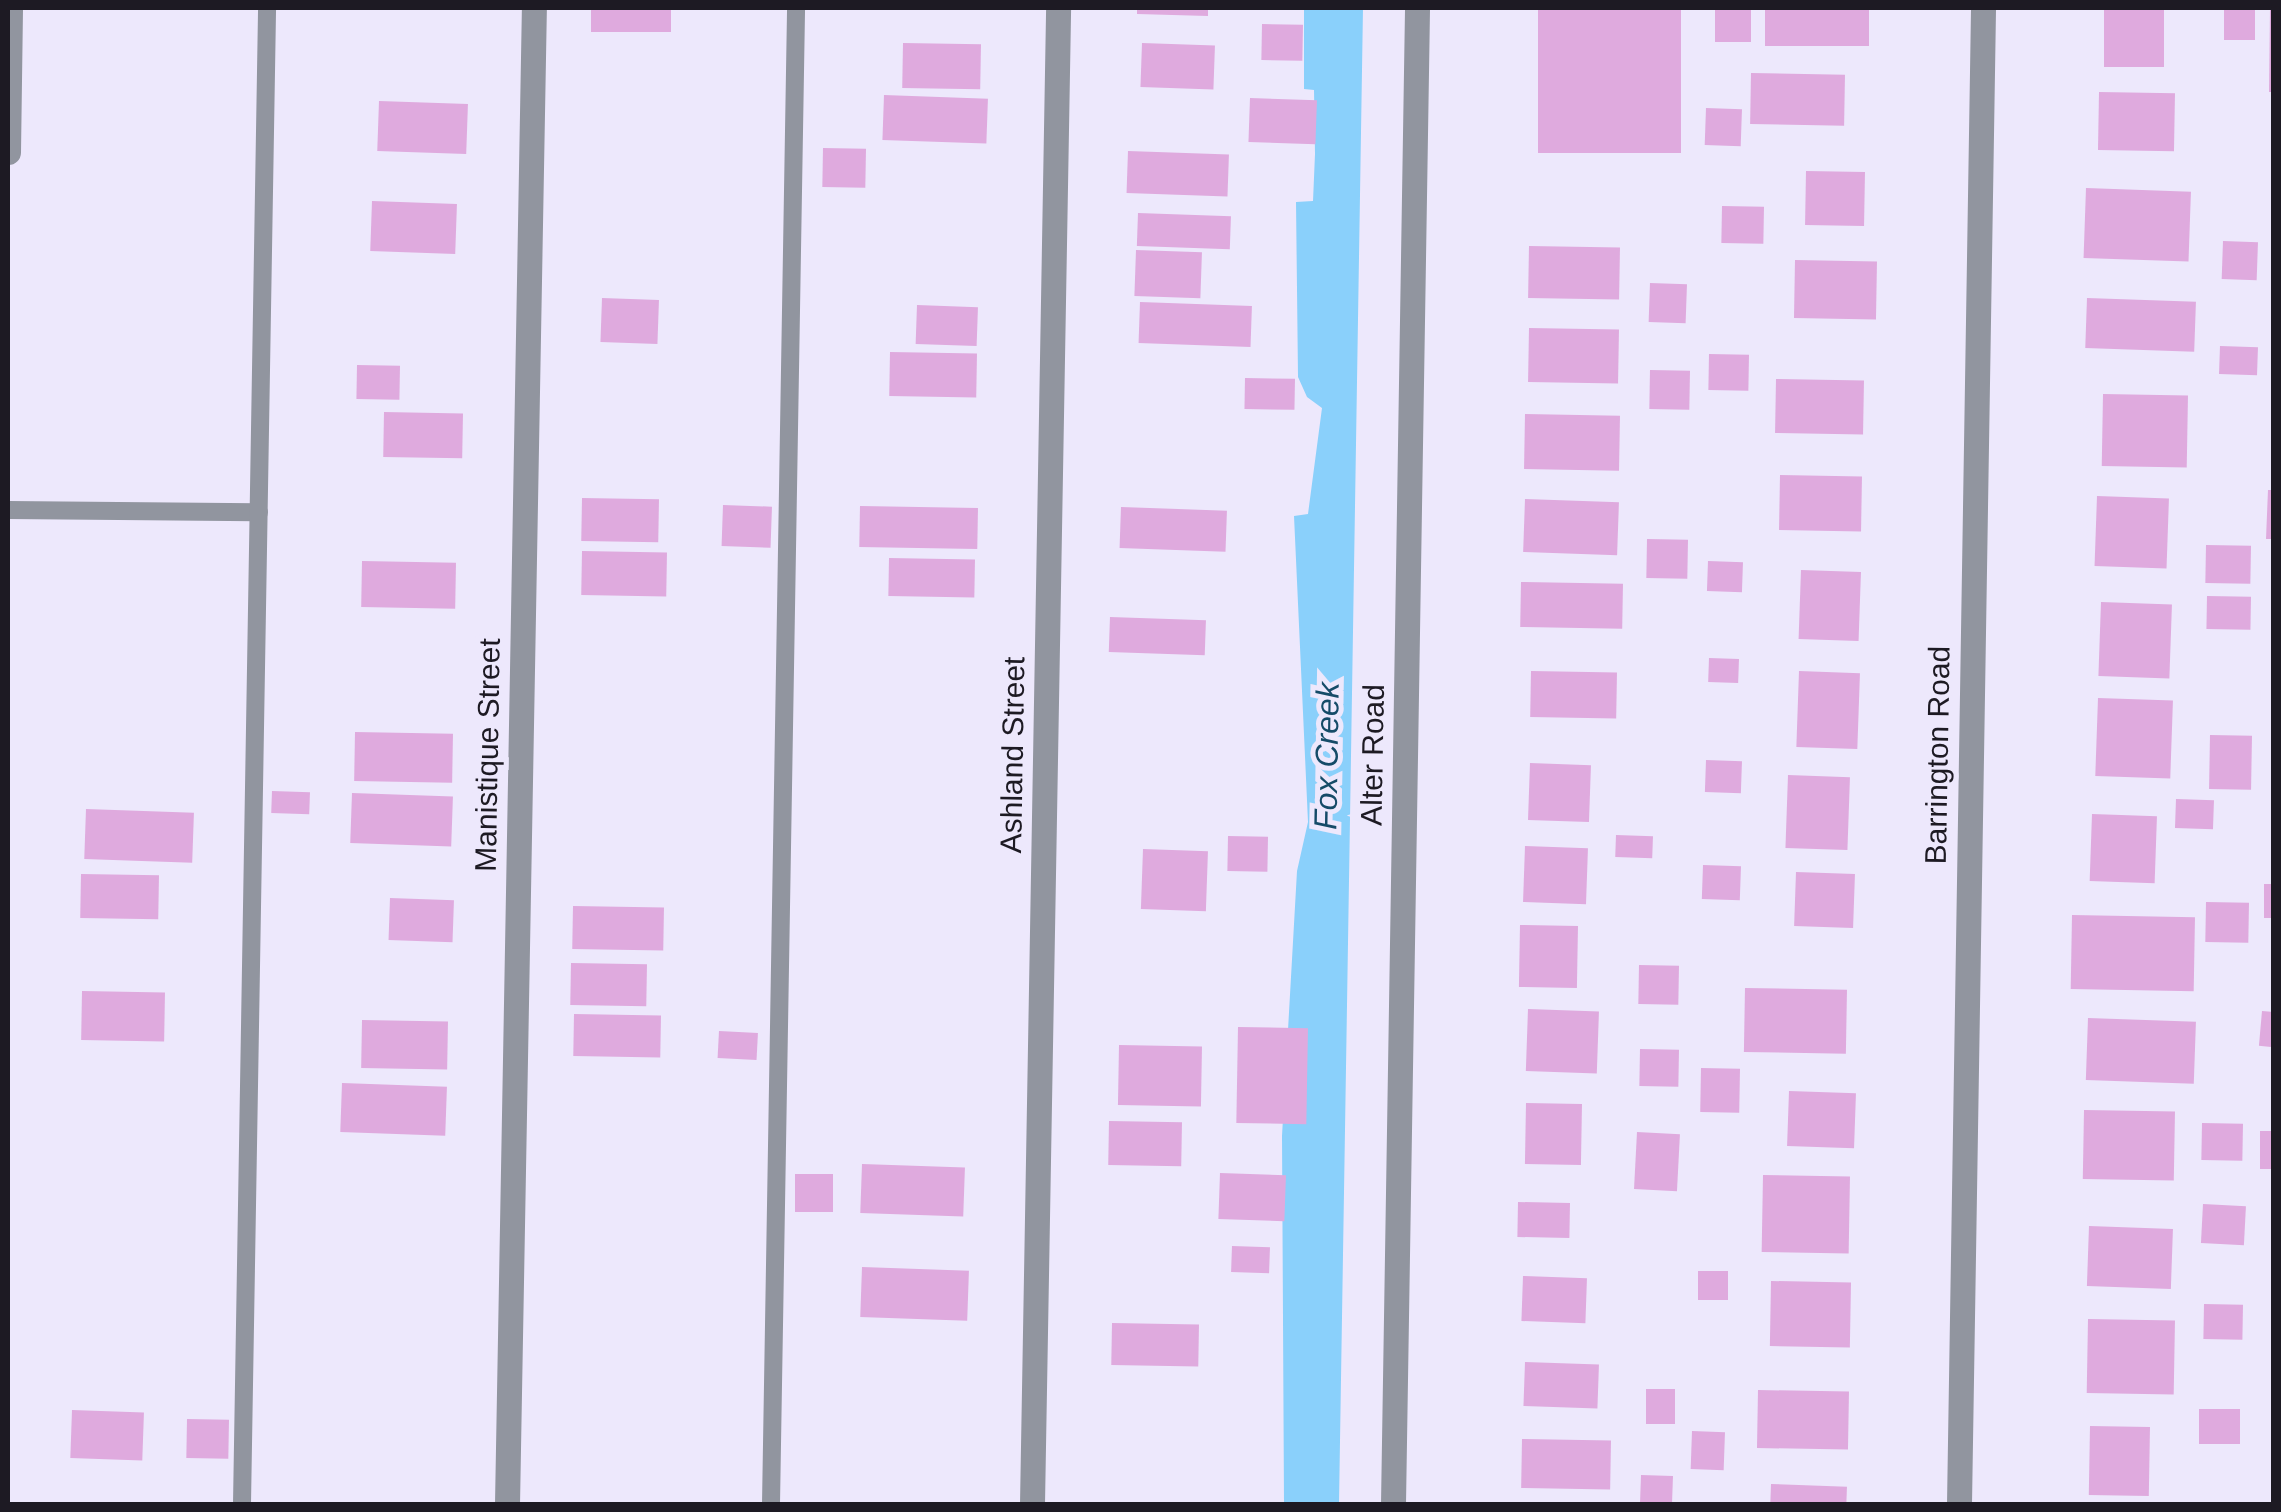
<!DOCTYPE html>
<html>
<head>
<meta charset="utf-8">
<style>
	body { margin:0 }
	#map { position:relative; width:2281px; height:1512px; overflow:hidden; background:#ede8fc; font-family:Helvetica,sans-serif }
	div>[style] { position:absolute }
	.water>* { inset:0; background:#8ad0fb }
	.building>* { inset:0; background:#dfaade; transform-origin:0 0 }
	.lane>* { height:18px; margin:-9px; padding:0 9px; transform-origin:9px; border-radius:9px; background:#91959f }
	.street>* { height:25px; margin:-12.5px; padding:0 12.5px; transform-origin:12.5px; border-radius:12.5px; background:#91959f }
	span { translate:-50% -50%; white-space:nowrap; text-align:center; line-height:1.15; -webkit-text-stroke:10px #ede8fc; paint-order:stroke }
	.street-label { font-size:30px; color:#1d1a23 }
	.water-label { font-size:32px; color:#154b68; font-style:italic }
	.frame { position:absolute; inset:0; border:10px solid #1d1a23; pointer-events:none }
</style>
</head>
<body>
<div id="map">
	<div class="water">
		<i style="clip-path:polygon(1304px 8px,1363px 8px,1339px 1504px,1284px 1504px,1282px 1136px,1297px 871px,1308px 822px,1294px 516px,1308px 514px,1322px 408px,1307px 397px,1298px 377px,1296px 202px,1313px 201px,1315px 154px,1314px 90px,1304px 89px)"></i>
	</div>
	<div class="building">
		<i style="left:591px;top:8px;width:80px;height:24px"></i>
		<i style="clip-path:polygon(1137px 8px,1208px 8px,1208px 16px,1137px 14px)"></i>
		<i style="left:1538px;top:8px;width:143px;height:145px"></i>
		<i style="left:1715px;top:8px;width:36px;height:34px"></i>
		<i style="left:1765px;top:8px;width:104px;height:38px"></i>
		<i style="left:2104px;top:8px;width:60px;height:59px"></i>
		<i style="left:2224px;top:8px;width:31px;height:32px"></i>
		<i style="clip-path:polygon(2270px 9px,2274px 9px,2274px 92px,2269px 92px)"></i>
		<i style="left:1262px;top:24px;width:41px;height:36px;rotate:1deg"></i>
		<i style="left:903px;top:43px;width:78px;height:45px;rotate:1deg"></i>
		<i style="left:1142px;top:43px;width:73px;height:44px;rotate:2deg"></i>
		<i style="left:1751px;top:73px;width:94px;height:51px;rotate:1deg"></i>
		<i style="left:2099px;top:92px;width:76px;height:58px;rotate:1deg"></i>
		<i style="left:884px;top:95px;width:104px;height:45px;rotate:2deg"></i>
		<i style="left:1250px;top:98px;width:67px;height:44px;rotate:2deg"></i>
		<i style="left:379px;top:101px;width:89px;height:50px;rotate:2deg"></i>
		<i style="left:1706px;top:108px;width:36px;height:37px;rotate:2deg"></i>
		<i style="left:823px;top:148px;width:43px;height:39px;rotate:1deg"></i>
		<i style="left:1128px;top:151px;width:101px;height:42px;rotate:2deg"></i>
		<i style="left:1806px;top:171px;width:59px;height:54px;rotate:1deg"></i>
		<i style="left:2086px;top:188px;width:105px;height:70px;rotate:2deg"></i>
		<i style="left:372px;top:201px;width:85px;height:50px;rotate:2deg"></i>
		<i style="left:1722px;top:206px;width:42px;height:37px;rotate:1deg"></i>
		<i style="left:1138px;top:213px;width:93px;height:33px;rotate:2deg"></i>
		<i style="left:2223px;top:241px;width:35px;height:38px;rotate:2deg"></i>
		<i style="left:1529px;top:246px;width:91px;height:52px;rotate:1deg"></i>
		<i style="left:1136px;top:250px;width:66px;height:46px;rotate:2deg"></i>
		<i style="left:1795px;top:260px;width:82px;height:58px;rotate:1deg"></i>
		<i style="left:1650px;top:283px;width:37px;height:39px;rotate:2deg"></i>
		<i style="left:602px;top:298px;width:57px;height:44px;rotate:2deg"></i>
		<i style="left:2087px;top:298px;width:109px;height:50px;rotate:2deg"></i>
		<i style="left:1140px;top:302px;width:112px;height:41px;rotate:2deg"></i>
		<i style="left:917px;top:305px;width:61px;height:39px;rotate:2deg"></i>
		<i style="left:1529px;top:328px;width:90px;height:54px;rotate:1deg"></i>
		<i style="left:2220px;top:346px;width:38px;height:28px;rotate:2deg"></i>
		<i style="left:890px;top:352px;width:87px;height:44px;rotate:1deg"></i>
		<i style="left:1709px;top:354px;width:40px;height:36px;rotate:1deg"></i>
		<i style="left:357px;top:365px;width:43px;height:34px;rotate:1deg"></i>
		<i style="left:1650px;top:370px;width:40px;height:39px;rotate:1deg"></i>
		<i style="left:1245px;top:378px;width:50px;height:31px;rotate:1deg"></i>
		<i style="left:1776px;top:379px;width:88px;height:54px;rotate:1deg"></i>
		<i style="left:2103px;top:394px;width:85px;height:72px;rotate:1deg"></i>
		<i style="left:384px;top:412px;width:79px;height:45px;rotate:1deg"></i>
		<i style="left:1525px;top:414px;width:95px;height:55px;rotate:1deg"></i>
		<i style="left:1780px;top:475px;width:82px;height:55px;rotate:1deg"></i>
		<i style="clip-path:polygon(2268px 490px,2274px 490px,2274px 539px,2266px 539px)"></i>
		<i style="left:2097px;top:496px;width:72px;height:70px;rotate:2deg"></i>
		<i style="left:582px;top:498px;width:77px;height:43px;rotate:1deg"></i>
		<i style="left:1525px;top:499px;width:94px;height:53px;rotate:2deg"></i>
		<i style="left:723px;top:505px;width:49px;height:41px;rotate:2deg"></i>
		<i style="left:860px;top:506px;width:118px;height:41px;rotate:1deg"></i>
		<i style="left:1121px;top:507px;width:106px;height:41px;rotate:2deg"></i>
		<i style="left:1647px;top:539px;width:41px;height:39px;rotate:1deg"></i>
		<i style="left:2206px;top:545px;width:45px;height:38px;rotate:1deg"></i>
		<i style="left:582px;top:551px;width:85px;height:44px;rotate:1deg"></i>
		<i style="left:889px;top:558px;width:86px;height:38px;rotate:1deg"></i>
		<i style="left:362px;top:561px;width:94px;height:46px;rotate:1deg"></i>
		<i style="left:1708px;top:561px;width:35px;height:30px;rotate:2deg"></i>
		<i style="left:1801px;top:570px;width:60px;height:69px;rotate:2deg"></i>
		<i style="left:1521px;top:582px;width:102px;height:45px;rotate:1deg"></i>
		<i style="left:2207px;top:596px;width:44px;height:33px;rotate:1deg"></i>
		<i style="left:2101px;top:602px;width:71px;height:74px;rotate:2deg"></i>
		<i style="left:1110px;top:617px;width:96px;height:35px;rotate:2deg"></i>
		<i style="left:1709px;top:658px;width:30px;height:24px;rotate:2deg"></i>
		<i style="left:1531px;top:671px;width:86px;height:46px;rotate:1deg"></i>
		<i style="left:1799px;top:671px;width:61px;height:76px;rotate:2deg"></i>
		<i style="left:2098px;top:698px;width:75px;height:78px;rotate:2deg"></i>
		<i style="left:355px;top:732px;width:98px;height:49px;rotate:1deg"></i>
		<i style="left:2210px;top:735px;width:42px;height:54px;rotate:1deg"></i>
		<i style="left:1706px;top:760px;width:36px;height:32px;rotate:2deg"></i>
		<i style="left:1530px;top:763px;width:61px;height:57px;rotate:2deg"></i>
		<i style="left:1788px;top:775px;width:62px;height:73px;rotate:2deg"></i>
		<i style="left:272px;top:791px;width:38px;height:22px;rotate:2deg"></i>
		<i style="left:352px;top:793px;width:101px;height:50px;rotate:2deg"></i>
		<i style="left:2176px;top:799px;width:38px;height:29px;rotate:2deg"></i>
		<i style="left:86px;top:809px;width:108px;height:50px;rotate:2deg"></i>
		<i style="left:2092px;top:814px;width:65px;height:67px;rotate:2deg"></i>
		<i style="left:1616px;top:835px;width:37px;height:22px;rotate:2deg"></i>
		<i style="left:1228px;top:836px;width:40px;height:35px;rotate:1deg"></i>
		<i style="left:1525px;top:846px;width:63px;height:56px;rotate:2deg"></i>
		<i style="left:1143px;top:849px;width:65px;height:60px;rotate:2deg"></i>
		<i style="left:1703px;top:865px;width:38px;height:34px;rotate:2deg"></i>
		<i style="left:1796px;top:872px;width:59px;height:54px;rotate:2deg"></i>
		<i style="left:81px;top:874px;width:78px;height:44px;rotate:1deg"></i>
		<i style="left:2264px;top:884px;width:10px;height:34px"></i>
		<i style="left:390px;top:898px;width:64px;height:42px;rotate:2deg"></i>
		<i style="left:2206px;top:902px;width:43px;height:40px;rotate:1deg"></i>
		<i style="left:573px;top:906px;width:91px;height:43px;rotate:1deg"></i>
		<i style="left:2072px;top:915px;width:123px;height:74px;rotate:1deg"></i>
		<i style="left:1520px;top:925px;width:58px;height:62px;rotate:1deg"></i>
		<i style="left:571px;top:963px;width:76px;height:42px;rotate:1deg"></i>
		<i style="left:1639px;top:965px;width:40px;height:39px;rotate:1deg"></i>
		<i style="left:1745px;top:988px;width:102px;height:64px;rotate:1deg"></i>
		<i style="left:82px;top:991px;width:83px;height:49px;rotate:1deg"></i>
		<i style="left:1528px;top:1009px;width:71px;height:62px;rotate:2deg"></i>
		<i style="left:2262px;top:1011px;width:12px;height:35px;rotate:5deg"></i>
		<i style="left:574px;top:1014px;width:87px;height:42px;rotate:1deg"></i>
		<i style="left:2088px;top:1018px;width:108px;height:62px;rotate:2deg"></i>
		<i style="left:362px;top:1020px;width:86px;height:48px;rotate:1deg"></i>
		<i style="left:1238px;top:1027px;width:70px;height:96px;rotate:1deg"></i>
		<i style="left:719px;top:1031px;width:39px;height:27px;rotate:3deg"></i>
		<i style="left:1119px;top:1045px;width:83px;height:60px;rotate:1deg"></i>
		<i style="left:1640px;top:1049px;width:39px;height:37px;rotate:1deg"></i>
		<i style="left:1701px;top:1068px;width:39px;height:44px;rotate:1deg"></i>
		<i style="left:342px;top:1083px;width:105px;height:49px;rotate:2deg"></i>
		<i style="left:1789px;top:1091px;width:67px;height:55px;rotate:2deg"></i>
		<i style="left:1526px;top:1103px;width:56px;height:61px;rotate:1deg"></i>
		<i style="left:2084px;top:1110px;width:91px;height:69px;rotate:1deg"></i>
		<i style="left:1109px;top:1121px;width:73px;height:44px;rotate:1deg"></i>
		<i style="left:2202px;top:1123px;width:41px;height:37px;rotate:1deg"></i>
		<i style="left:2260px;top:1131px;width:14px;height:38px"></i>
		<i style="left:1637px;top:1132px;width:43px;height:57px;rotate:3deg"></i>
		<i style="left:862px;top:1164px;width:103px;height:49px;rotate:2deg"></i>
		<i style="left:1220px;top:1173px;width:66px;height:46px;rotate:2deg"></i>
		<i style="left:795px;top:1174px;width:38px;height:38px"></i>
		<i style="left:1763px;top:1175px;width:87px;height:77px;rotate:1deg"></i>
		<i style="left:1518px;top:1202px;width:52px;height:35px;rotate:1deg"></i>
		<i style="left:2203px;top:1204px;width:43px;height:39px;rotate:3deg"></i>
		<i style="left:2089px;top:1226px;width:84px;height:60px;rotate:2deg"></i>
		<i style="left:1232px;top:1246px;width:38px;height:26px;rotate:2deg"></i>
		<i style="left:862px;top:1267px;width:107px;height:50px;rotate:2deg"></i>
		<i style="left:1698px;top:1271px;width:30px;height:29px"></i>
		<i style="left:1523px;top:1276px;width:64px;height:45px;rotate:2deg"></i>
		<i style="left:1771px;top:1281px;width:80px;height:65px;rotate:1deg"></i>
		<i style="left:2204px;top:1304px;width:39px;height:35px;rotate:1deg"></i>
		<i style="left:2088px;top:1319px;width:87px;height:74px;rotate:1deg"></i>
		<i style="left:1112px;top:1323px;width:87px;height:42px;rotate:1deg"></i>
		<i style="left:1525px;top:1362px;width:74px;height:44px;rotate:2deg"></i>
		<i style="left:1646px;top:1389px;width:29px;height:35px"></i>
		<i style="left:1758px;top:1390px;width:91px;height:58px;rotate:1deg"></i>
		<i style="left:2199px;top:1409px;width:41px;height:35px"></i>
		<i style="left:72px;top:1410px;width:72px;height:48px;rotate:2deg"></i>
		<i style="left:187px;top:1419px;width:42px;height:39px;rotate:1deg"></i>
		<i style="left:2090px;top:1426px;width:60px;height:69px;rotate:1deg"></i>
		<i style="left:1692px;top:1431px;width:33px;height:38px;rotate:2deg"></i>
		<i style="left:1522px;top:1439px;width:89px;height:49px;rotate:1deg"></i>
		<i style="left:1641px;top:1475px;width:32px;height:29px;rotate:2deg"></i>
		<i style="left:1771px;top:1484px;width:76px;height:20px;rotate:2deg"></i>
	</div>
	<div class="lane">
		<i style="left:8px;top:510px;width:251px;rotate:0.5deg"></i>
		<i style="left:242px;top:1504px;width:1496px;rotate:-89.04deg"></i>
		<i style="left:771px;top:1504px;width:1496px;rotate:-89.04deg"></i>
	</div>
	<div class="street">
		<i style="left:8px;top:152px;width:144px;rotate:-89.2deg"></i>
		<i style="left:507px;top:1504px;width:1496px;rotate:-88.97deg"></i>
		<i style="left:1032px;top:1504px;width:1496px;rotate:-89deg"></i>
		<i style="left:1393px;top:1504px;width:1496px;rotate:-89.08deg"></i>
		<i style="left:1959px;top:1504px;width:1496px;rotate:-89.08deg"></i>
	</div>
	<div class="street-label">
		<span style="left:488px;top:755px;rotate:-89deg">Manistique Street</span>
		<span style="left:1013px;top:755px;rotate:-89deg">Ashland Street</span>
		<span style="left:1373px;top:755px;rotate:-89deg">Alter Road</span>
		<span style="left:1938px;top:755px;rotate:-89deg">Barrington Road</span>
	</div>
	<div class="water-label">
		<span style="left:1327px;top:756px;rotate:-89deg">Fox Creek</span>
	</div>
	<div class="frame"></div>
</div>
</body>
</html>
